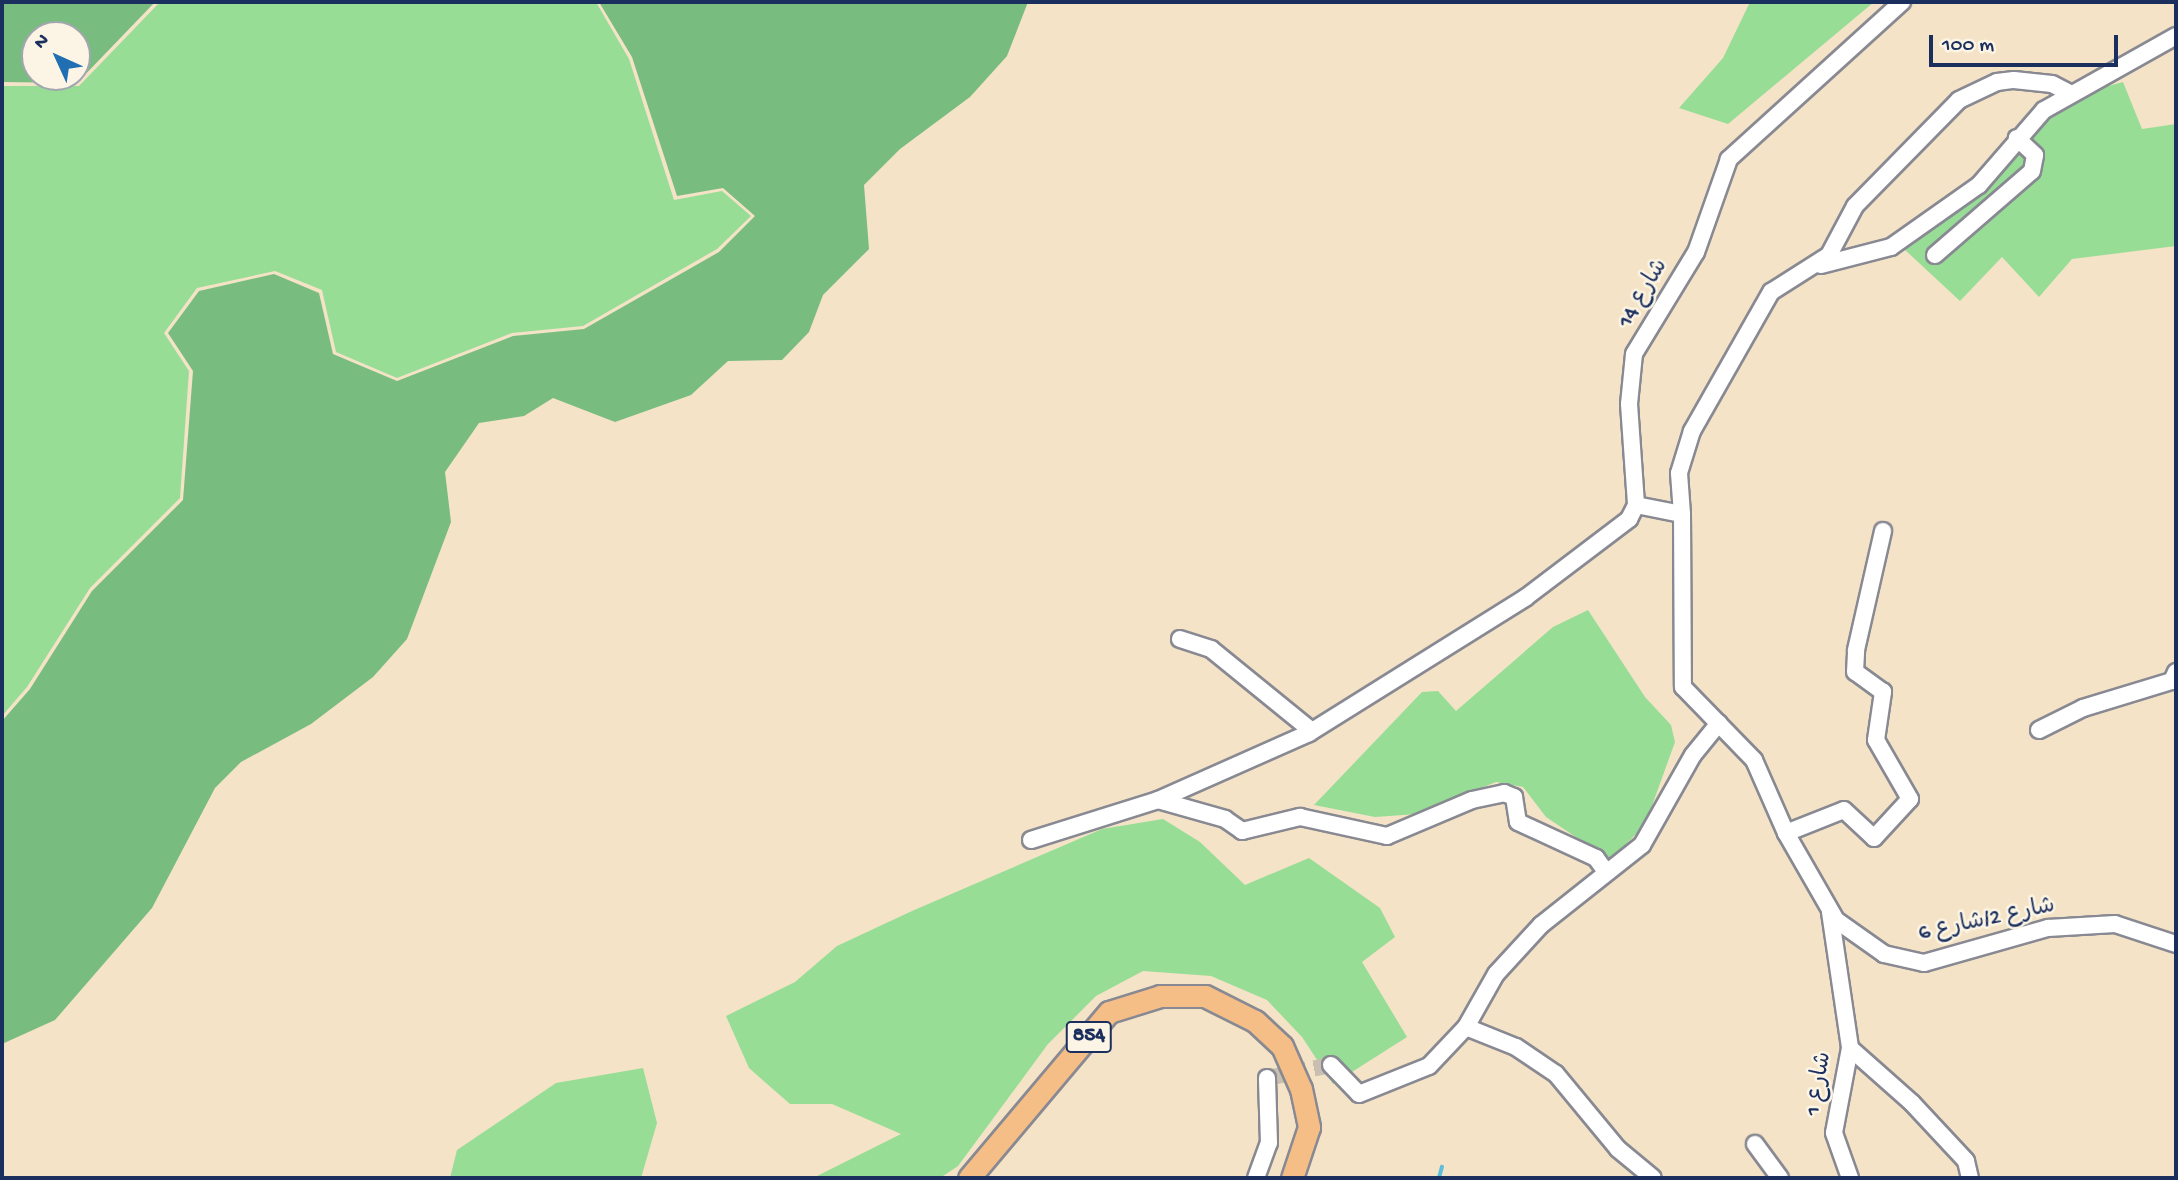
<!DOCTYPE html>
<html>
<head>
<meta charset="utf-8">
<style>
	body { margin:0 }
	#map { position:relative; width:2178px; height:1180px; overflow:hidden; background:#f4e3c6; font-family:"Gochi Hand","Playpen Sans Arabic",sans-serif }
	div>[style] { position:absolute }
	.green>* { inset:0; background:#97dd96 }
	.forest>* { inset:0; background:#79bc7f }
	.stream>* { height:3.5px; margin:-1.75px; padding:0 1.75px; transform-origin:1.75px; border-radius:1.75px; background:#5cbedb }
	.minor-tunnel>* { height:16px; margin-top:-8px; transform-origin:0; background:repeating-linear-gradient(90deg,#c9bfb1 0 16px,transparent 0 24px) }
	.roads { filter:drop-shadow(2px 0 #888992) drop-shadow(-2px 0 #888992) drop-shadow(0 2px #888992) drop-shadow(0 -2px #888992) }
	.minor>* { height:16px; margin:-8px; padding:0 8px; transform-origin:8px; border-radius:8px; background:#fff }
	.major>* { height:21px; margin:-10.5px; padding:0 10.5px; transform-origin:10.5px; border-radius:10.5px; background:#f6be87 }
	span { translate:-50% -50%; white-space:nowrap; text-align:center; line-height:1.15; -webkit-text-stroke:5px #fcf5e5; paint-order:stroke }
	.shield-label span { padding:2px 5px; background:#fcf5e5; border:2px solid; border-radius:5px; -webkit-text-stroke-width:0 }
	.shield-label { font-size:21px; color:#1b2f5e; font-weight:700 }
	.street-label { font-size:23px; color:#1b2f5e }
	.frame { position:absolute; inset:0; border:4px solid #1b2f5e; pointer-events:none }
	.north { position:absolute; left:21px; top:21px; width:70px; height:70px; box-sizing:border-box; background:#fcf5e5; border:2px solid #a2a6af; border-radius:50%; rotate:315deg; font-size:19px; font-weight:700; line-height:28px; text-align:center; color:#1b2f5e }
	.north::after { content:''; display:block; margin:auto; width:24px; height:32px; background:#1f6fb2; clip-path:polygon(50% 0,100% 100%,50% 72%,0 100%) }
	.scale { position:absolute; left:1929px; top:35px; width:189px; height:32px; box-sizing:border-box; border:4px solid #1b2f5e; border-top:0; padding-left:9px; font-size:21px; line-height:24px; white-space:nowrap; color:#1b2f5e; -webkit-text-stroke:5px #fcf5e5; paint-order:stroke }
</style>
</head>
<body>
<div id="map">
	<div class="green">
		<i style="clip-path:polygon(160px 2px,596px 2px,629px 59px,674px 200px,722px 191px,751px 216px,717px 249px,583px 326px,512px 333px,397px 378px,336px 352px,322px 290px,275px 271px,197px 288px,164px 333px,189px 371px,180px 498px,90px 588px,27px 687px,2px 716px,2px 86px,79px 86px)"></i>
		<i style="clip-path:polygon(1750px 2px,1874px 2px,1728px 124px,1679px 108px,1723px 58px)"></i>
		<i style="clip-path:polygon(2123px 82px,2142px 129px,2176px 124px,2176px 246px,2072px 259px,2039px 297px,2002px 257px,1960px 301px,1904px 249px,1975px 180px,2043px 104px)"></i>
		<i style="clip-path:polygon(1588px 610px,1645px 697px,1671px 725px,1675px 742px,1645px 825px,1610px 860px,1546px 817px,1523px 787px,1496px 782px,1417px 814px,1375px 817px,1314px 805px,1422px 692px,1438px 691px,1456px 711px,1553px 627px)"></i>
		<i style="clip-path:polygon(1163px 819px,1200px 842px,1245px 885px,1309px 858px,1380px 908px,1395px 937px,1362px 962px,1407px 1037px,1333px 1084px,1302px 1037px,1267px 1000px,1211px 976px,1143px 971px,1096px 996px,1048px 1044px,958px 1166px,940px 1178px,813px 1178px,901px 1134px,832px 1104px,790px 1104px,749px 1068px,726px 1016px,795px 982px,837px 946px,912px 911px,1102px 829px)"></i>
		<i style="clip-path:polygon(643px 1068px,657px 1123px,641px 1178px,450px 1178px,457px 1150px,556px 1083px)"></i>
	</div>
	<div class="forest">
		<i style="clip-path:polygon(evenodd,2px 2px,155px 2px,77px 83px,2px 82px,2px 2px,35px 35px,77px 35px,77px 77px,35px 77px,35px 35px)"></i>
		<i style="clip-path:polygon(599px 2px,1028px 2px,1007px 56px,970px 97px,900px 149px,864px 185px,869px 249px,823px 295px,809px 332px,782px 360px,728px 361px,691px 395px,615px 422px,553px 398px,524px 416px,479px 423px,445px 472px,451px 522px,407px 639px,373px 677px,311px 724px,241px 762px,215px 788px,152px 908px,55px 1020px,2px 1044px,2px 721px,30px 689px,92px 591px,183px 500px,193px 371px,168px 333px,199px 291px,274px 274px,319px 293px,333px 354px,397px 381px,513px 336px,584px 329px,719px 252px,755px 216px,723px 188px,677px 196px,632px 57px)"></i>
	</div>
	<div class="stream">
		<i style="left:1439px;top:1178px;width:11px;rotate:-75deg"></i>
	</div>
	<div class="minor-tunnel">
		<i style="left:1267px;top:1078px;width:65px;rotate:-11.5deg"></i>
	</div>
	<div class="roads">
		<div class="minor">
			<i style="left:1902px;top:2px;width:234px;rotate:137.8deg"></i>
			<i style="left:1729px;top:159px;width:99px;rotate:109.5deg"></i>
			<i style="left:1696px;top:252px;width:119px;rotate:121.3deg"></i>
			<i style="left:1634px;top:354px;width:50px;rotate:95.7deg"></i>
			<i style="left:1629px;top:404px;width:101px;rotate:86deg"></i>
			<i style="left:1636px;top:505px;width:47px;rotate:11.1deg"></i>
			<i style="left:1682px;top:514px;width:173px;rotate:89.7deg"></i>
			<i style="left:1683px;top:687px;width:102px;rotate:45.8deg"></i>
			<i style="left:1754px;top:760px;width:80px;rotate:66.3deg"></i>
			<i style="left:1786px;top:833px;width:100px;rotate:60.1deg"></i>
			<i style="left:1836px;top:920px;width:59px;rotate:35.3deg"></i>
			<i style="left:1884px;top:954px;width:41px;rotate:12.7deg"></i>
			<i style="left:1924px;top:963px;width:129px;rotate:-15.8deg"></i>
			<i style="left:2048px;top:928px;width:67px;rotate:-3.4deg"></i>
			<i style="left:2115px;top:924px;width:64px;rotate:18.2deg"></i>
			<i style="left:1935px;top:255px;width:128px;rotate:-40.9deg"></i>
			<i style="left:2032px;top:171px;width:16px;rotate:-79deg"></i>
			<i style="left:2035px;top:155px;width:25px;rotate:-137deg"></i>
			<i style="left:1821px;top:265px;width:72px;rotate:-14.4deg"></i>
			<i style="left:1891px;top:247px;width:108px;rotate:-35.2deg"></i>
			<i style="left:1979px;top:185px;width:99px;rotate:-49.1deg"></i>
			<i style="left:2044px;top:110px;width:151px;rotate:-29.3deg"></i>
			<i style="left:1682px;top:514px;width:41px;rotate:-94.2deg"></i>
			<i style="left:1679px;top:473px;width:44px;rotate:-72.8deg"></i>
			<i style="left:1692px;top:431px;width:160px;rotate:-60.4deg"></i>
			<i style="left:1771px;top:292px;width:69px;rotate:-32.5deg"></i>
			<i style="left:1829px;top:255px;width:55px;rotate:-62deg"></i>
			<i style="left:1855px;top:206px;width:148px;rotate:-45.5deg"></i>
			<i style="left:1959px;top:100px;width:42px;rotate:-25.3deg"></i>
			<i style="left:1997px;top:82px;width:17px;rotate:-7deg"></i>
			<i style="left:2014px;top:80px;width:38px;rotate:6deg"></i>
			<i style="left:2052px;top:84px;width:20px;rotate:27deg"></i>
			<i style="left:1180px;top:639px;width:33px;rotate:18deg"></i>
			<i style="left:1211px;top:649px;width:130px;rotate:39.1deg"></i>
			<i style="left:2039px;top:730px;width:49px;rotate:-26.6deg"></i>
			<i style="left:2083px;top:708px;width:93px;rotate:-16.9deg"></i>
			<i style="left:2172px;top:681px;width:10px;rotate:-66deg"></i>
			<i style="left:1158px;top:800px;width:70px;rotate:15.8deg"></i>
			<i style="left:1225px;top:819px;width:21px;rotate:35deg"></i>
			<i style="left:1242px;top:831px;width:60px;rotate:-13.6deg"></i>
			<i style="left:1300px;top:817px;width:89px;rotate:12.3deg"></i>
			<i style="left:1387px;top:836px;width:92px;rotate:-23deg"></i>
			<i style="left:1472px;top:800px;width:33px;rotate:-12deg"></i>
			<i style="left:1504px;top:793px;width:11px;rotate:22deg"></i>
			<i style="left:1514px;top:797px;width:25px;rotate:81deg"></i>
			<i style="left:1518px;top:822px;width:86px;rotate:24.8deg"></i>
			<i style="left:1596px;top:858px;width:17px;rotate:54deg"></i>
			<i style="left:1786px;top:833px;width:62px;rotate:-21.6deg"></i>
			<i style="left:1844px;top:810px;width:41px;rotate:43deg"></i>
			<i style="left:1874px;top:838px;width:53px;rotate:-47.3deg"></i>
			<i style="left:1910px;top:799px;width:68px;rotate:-120deg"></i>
			<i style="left:1876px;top:740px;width:49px;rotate:-81.7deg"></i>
			<i style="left:1883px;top:692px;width:34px;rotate:-144deg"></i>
			<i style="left:1855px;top:672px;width:22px;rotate:-87deg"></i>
			<i style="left:1856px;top:650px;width:122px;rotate:-77.2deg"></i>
			<i style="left:1031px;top:840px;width:133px;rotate:-17.5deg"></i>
			<i style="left:1158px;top:800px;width:165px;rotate:-23.9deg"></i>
			<i style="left:1309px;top:733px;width:255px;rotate:-32deg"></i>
			<i style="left:1525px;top:598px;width:131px;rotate:-37.2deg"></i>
			<i style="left:1629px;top:519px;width:16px;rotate:-63deg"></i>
			<i style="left:1830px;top:912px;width:137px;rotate:81.6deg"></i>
			<i style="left:1850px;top:1048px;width:86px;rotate:100.7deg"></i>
			<i style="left:1834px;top:1133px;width:48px;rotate:70.4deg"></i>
			<i style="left:1466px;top:1027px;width:54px;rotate:21.8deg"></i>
			<i style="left:1516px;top:1047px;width:48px;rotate:34deg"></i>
			<i style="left:1556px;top:1074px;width:97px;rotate:50.4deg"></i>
			<i style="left:1618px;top:1149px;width:45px;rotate:39.6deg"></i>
			<i style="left:1850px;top:1048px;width:83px;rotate:41.6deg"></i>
			<i style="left:1912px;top:1103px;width:79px;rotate:47deg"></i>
			<i style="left:1966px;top:1161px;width:17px;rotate:77deg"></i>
			<i style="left:1331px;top:1065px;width:40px;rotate:46deg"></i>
			<i style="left:1359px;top:1094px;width:75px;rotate:-21.8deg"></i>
			<i style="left:1429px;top:1066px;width:54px;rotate:-46.5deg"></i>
			<i style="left:1466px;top:1027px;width:61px;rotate:-60.5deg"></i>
			<i style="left:1496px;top:974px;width:67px;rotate:-47.4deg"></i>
			<i style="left:1541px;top:925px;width:129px;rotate:-38.4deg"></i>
			<i style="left:1642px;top:845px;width:103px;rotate:-60.5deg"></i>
			<i style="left:1693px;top:755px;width:41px;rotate:-50.9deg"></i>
			<i style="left:1755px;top:1144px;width:42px;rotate:53.7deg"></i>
			<i style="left:1256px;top:1178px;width:37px;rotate:-70deg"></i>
			<i style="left:1269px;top:1143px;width:65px;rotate:-91.8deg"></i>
		</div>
		<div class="major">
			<i style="left:969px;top:1178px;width:217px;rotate:-49.9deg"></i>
			<i style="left:1109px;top:1012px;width:53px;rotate:-17.4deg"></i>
			<i style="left:1160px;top:996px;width:45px"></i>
			<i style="left:1205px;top:996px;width:56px;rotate:26.6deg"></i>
			<i style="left:1255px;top:1021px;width:37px;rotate:43deg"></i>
			<i style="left:1282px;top:1046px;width:47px;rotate:66.2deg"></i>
			<i style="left:1301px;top:1089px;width:39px;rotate:78deg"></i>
			<i style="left:1309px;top:1127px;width:54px;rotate:108.4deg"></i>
		</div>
	</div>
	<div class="shield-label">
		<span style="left:1089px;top:1037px">854</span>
	</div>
	<div class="street-label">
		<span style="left:1644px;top:294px;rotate:-59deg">شارع 14</span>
		<span style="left:1987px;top:921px;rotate:-12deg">شارع 2/شارع 6</span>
		<span style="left:1820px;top:1084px;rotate:-80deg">شارع 1</span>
	</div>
	<div class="frame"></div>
	<div class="north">N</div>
	<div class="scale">100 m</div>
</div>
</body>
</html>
